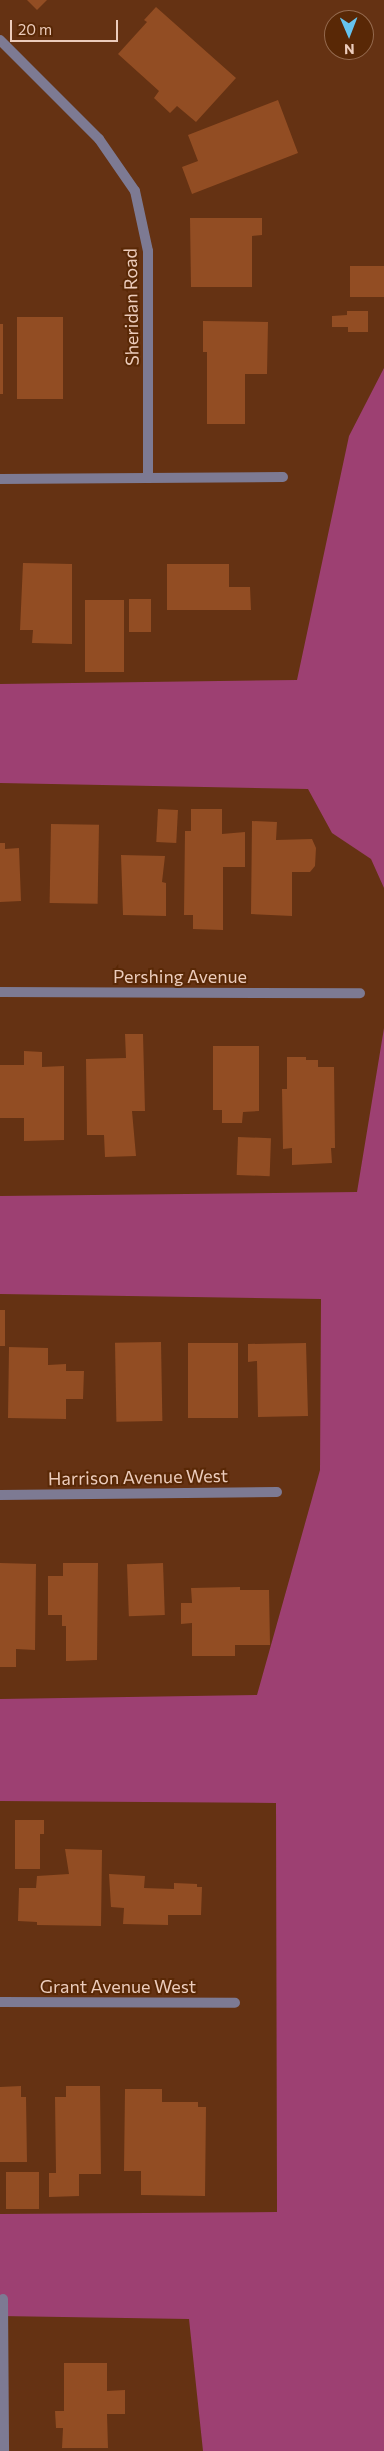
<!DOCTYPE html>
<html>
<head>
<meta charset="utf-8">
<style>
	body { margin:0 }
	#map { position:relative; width:384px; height:2451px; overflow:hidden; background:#653213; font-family:Commissioner,sans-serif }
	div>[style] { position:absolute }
	.water>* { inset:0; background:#9d4072 }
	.building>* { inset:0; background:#924d23; transform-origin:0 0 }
	.minor>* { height:10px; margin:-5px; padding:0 5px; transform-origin:5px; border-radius:5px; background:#7d7a93 }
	span { translate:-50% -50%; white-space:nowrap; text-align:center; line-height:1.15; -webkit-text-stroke:4px #592806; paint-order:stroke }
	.street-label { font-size:18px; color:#ecccbc }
	.north { position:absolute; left:324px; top:10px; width:50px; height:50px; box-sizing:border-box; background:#592806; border:1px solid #946a4f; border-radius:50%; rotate:179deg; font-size:14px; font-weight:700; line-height:20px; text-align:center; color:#ecccbc }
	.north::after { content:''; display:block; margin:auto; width:18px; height:22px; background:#66c4ef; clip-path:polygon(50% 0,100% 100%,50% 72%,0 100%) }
	.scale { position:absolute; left:10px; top:20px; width:108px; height:22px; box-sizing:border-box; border:2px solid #ecccbc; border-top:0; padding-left:6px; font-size:15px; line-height:18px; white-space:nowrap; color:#ecccbc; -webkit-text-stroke:4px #592806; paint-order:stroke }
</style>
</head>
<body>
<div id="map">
	<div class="water">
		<i style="clip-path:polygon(384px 368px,384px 888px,371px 859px,332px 833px,308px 789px,0 783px,0 684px,297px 680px,349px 436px)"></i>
		<i style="clip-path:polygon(384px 1028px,384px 2451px,203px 2451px,189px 2319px,0 2316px,0 2214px,277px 2212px,276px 1803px,0 1801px,0 1699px,257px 1695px,320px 1470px,321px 1299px,0 1294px,0 1196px,357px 1192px)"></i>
	</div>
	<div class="building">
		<i style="clip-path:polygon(27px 0,47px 0,37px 10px)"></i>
		<i style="clip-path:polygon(156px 7px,236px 78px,196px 122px,177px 106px,170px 113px,154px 98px,159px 91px,118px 54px,147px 22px,144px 20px)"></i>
		<i style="clip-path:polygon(278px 100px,298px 153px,192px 194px,182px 167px,198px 161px,188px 135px)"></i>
		<i style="clip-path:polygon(190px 218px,262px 218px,262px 235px,252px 236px,252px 287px,191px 287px)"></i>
		<i style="left:350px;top:266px;width:34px;height:31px"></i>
		<i style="clip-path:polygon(347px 311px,368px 311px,368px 332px,348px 332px,348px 327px,332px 327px,332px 316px,347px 315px)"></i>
		<i style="left:17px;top:317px;width:46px;height:82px"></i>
		<i style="clip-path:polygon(203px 321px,268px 322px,267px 374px,245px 374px,245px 424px,207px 424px,207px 352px,203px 352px)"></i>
		<i style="left:0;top:324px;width:3px;height:70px"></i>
		<i style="clip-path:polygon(23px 563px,72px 564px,72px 644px,32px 643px,33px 630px,20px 630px)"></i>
		<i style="clip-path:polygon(167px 564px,229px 564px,229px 587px,250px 587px,251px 610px,167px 610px)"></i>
		<i style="left:129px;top:599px;width:22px;height:33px"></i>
		<i style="left:85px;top:600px;width:39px;height:72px"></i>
		<i style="left:158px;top:809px;width:20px;height:33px;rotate:3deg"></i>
		<i style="clip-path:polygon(191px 809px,222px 809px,222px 834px,245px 832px,245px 867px,223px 867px,223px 930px,193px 929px,193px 915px,184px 915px,185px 831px,191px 831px)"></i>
		<i style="clip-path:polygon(252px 821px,277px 822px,276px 840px,312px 839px,316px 848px,315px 866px,310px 872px,292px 872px,292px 916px,251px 914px)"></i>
		<i style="left:51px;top:824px;width:48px;height:79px;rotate:1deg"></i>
		<i style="clip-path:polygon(0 843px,5px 843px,5px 849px,19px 848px,21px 901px,0 902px)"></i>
		<i style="clip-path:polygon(121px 855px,165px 856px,162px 882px,166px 883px,166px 916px,123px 915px)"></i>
		<i style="clip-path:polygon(125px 1034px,143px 1034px,145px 1111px,132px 1111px,136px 1156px,105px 1157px,104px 1135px,87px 1135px,86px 1059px,126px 1058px)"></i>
		<i style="clip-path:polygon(213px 1046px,259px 1046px,259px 1111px,243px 1112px,242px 1123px,222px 1123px,222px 1110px,213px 1110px)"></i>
		<i style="clip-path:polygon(24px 1051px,42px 1052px,42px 1067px,64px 1066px,64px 1140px,24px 1141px,24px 1118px,0 1118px,0 1065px,24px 1065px)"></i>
		<i style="clip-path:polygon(287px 1057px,306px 1057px,306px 1060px,318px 1060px,318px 1067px,334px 1067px,335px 1148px,331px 1148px,332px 1163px,292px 1165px,292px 1148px,283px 1149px,282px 1089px,287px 1089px)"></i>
		<i style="left:238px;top:1137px;width:33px;height:38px;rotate:2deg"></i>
		<i style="left:0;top:1310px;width:5px;height:36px"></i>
		<i style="left:161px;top:1342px;width:79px;height:46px;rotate:89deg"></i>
		<i style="left:188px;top:1343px;width:50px;height:75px"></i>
		<i style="clip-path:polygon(306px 1343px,308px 1416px,258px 1417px,257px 1361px,248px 1362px,248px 1344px)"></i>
		<i style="clip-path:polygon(9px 1347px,48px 1348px,48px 1365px,66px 1364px,66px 1371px,84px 1371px,83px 1399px,66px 1399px,66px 1419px,8px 1418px)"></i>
		<i style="clip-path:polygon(0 1563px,36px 1564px,35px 1650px,16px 1649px,16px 1667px,0 1667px)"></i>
		<i style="clip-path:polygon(63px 1563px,98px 1563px,97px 1660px,66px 1661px,66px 1626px,62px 1626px,62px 1615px,48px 1615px,48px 1576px,63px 1576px)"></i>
		<i style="left:163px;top:1563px;width:52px;height:36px;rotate:88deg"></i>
		<i style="clip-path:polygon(240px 1587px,240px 1590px,269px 1590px,270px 1645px,235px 1645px,235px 1656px,192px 1656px,192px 1623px,181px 1624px,181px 1603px,192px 1603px,191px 1588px)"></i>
		<i style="clip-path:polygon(15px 1820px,44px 1820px,44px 1834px,40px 1834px,40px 1869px,15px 1869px)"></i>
		<i style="clip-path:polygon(65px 1849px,102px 1850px,101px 1926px,37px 1925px,37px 1922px,18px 1921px,19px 1888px,36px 1888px,37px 1876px,69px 1874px)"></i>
		<i style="clip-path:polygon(109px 1874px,145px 1876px,144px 1888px,174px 1889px,174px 1883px,197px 1884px,197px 1887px,202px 1887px,201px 1915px,168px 1915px,168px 1925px,123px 1924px,124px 1908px,111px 1907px)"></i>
		<i style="clip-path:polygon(21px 2086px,21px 2097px,26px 2097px,27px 2162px,0 2162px,0 2087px)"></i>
		<i style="clip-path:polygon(66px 2086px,100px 2086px,101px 2174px,79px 2174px,79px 2196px,49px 2197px,49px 2173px,56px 2173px,55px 2097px,66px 2097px)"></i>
		<i style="clip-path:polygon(125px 2089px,162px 2089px,162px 2102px,198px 2102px,198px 2107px,206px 2107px,205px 2196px,141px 2195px,141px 2171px,124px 2171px)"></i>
		<i style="left:6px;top:2172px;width:33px;height:37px"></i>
		<i style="clip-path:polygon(64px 2363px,107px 2363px,107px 2391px,125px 2390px,125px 2414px,107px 2414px,108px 2448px,62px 2448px,63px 2428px,56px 2428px,55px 2411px,64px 2411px)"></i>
	</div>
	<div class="minor">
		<i style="left:0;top:40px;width:140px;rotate:45deg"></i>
		<i style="left:99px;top:139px;width:63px;rotate:55.3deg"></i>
		<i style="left:135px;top:191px;width:61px;rotate:77.8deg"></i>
		<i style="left:148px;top:251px;width:227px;rotate:90deg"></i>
		<i style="left:0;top:479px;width:283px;rotate:-0.4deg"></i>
		<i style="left:0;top:992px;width:360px;rotate:0.2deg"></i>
		<i style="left:0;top:1495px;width:277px;rotate:-0.6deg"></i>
		<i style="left:0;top:2002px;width:235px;rotate:0.2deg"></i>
		<i style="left:3px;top:2299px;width:152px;rotate:89.6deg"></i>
	</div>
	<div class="street-label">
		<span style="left:131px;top:307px;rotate:-91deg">Sheridan Road</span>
		<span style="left:180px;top:976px">Pershing Avenue</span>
		<span style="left:138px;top:1477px;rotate:-1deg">Harrison Avenue West</span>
		<span style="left:118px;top:1986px">Grant Avenue West</span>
	</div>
	<div class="north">N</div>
	<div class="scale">20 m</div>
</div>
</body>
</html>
